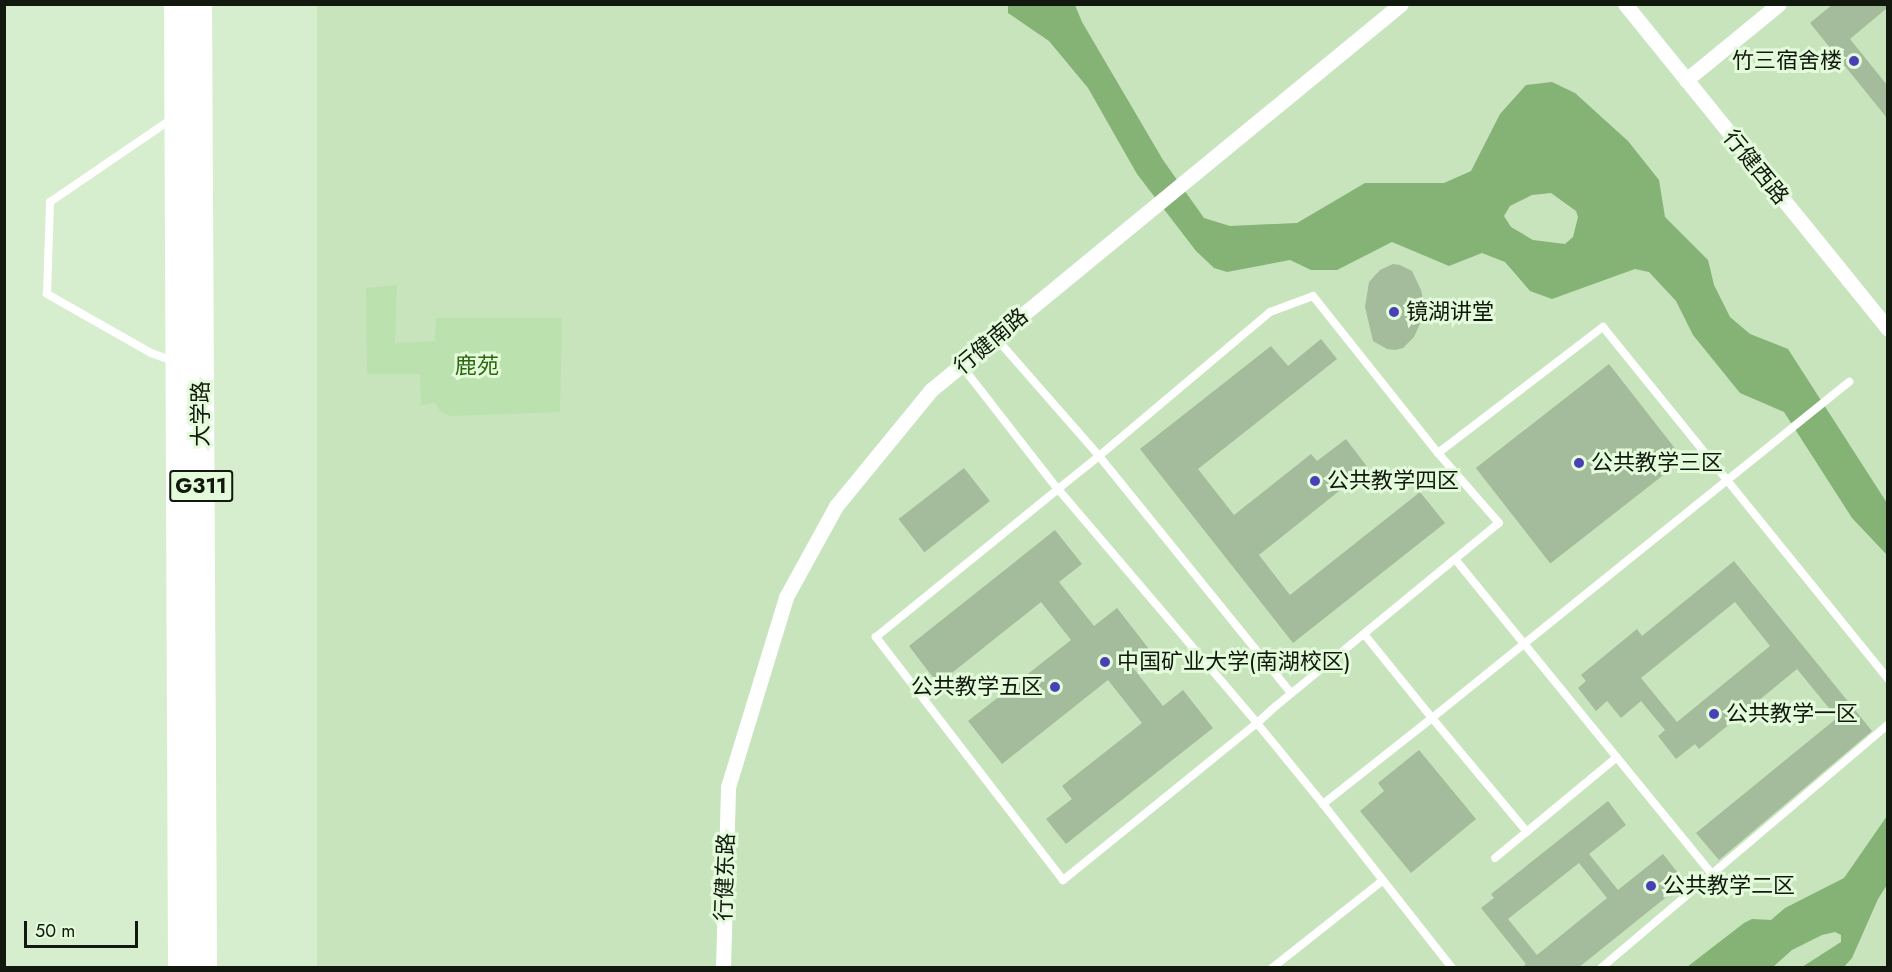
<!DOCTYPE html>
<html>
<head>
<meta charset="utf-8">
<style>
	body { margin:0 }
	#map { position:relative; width:1892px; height:972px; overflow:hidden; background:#d6eece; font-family:Jost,"Noto Sans SC",sans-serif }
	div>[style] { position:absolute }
	.built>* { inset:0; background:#c7e4bd; transform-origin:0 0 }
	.green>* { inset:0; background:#bbe1ae }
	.water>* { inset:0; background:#85b375 }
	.building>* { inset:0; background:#a4bb9c; transform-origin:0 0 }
	.lane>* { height:8px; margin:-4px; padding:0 4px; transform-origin:4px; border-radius:4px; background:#fff }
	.street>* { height:15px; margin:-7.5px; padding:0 7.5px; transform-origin:7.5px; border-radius:7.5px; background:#fff }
	.highway>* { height:26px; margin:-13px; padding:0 13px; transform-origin:13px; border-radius:13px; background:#fff }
	.dots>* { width:16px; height:16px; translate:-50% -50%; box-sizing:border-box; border:3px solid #e3fbdb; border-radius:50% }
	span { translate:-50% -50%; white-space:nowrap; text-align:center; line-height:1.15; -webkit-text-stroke:6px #e3fbdb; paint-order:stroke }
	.shield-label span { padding:2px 4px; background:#e3fbdb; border:2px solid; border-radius:4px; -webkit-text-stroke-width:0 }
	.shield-label { font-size:21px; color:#11190e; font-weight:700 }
	.poi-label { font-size:22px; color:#11190e }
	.right { translate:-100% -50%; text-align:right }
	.left { translate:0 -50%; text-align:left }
	.street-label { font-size:22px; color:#11190e }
	.park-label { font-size:22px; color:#2e660f }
	.frame { position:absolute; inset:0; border:6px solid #11190e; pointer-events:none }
	.scale { position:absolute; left:24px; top:921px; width:114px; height:27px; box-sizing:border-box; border:3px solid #11190e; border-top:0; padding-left:8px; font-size:18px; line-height:21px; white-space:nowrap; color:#11190e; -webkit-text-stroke:4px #e3fbdb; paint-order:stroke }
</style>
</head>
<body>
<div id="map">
	<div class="built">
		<i style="left:317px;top:5px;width:1570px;height:962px"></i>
	</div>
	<div class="green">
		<i style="clip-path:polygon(397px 285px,395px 343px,435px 341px,436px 318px,562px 318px,560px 412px,450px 416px,440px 411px,435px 403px,421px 405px,420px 374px,367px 374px,366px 288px)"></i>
	</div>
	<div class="water">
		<i style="clip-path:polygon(evenodd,1008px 5px,1075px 5px,1082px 22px,1163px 160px,1204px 218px,1230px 226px,1297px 223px,1365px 183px,1444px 183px,1471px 171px,1500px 114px,1526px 85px,1552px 82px,1575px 93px,1628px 141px,1659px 180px,1665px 217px,1708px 260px,1714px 285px,1730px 317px,1750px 334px,1788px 349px,1887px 503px,1887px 555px,1852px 518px,1784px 412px,1740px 393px,1693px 335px,1676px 301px,1649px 272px,1635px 269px,1552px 299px,1530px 291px,1505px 262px,1482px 253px,1449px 266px,1392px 242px,1337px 270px,1311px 270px,1290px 260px,1227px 272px,1214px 268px,1196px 251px,1137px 174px,1088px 88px,1049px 41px,1008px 13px,1008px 5px,1551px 193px,1576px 211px,1578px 217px,1573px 237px,1565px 244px,1533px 240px,1511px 227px,1504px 216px,1510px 206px,1532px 195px,1551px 193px)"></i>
		<i style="clip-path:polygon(1887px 816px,1887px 885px,1878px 899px,1852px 958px,1844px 967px,1802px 967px,1841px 942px,1841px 935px,1835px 932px,1822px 935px,1792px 950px,1773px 967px,1687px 967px,1744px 923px,1752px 919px,1771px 920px,1785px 908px,1844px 878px)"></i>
	</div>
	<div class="building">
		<i style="clip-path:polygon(1833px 4px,1887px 4px,1887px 8px,1850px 39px,1887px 85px,1887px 118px,1810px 23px)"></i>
		<i style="clip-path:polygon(1393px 264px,1400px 265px,1412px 271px,1421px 290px,1424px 303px,1423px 317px,1414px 337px,1403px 348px,1395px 350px,1387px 349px,1373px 341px,1365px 307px,1369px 282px,1380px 270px)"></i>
		<i style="clip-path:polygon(1321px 339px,1337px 359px,1198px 469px,1234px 515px,1311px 454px,1317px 461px,1346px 439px,1368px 468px,1259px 555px,1290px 595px,1420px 492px,1445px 523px,1293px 643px,1140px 449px,1271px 346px,1288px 366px)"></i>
		<i style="left:1609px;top:364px;width:121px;height:169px;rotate:52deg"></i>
		<i style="left:964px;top:468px;width:42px;height:83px;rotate:52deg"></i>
		<i style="clip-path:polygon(1055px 530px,1082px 564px,1059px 582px,1094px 626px,1117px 608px,1149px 649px,1130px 664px,1163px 706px,1183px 690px,1213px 728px,1066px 844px,1046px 819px,1072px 799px,1062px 786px,1142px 723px,1108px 680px,1002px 764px,968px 721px,1071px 640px,1041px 602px,938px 684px,909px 646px)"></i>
		<i style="clip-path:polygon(evenodd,1734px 561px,1872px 731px,1719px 860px,1696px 833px,1837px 718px,1797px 669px,1699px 749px,1695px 744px,1676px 759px,1658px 736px,1665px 730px,1641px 701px,1621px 718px,1607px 701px,1596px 711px,1578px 688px,1586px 681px,1581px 675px,1637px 629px,1642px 636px,1734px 561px,1735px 602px,1770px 646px,1677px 722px,1641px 678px,1735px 602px)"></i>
		<i style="clip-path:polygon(1419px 750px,1476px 819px,1411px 873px,1360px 811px,1384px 791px,1378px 783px)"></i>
		<i style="clip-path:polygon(evenodd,1608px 801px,1626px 825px,1589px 854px,1618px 890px,1663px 854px,1685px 882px,1578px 968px,1521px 968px,1526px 964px,1481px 908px,1494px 898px,1491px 894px,1608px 801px,1579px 863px,1607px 898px,1537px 955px,1508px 919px,1579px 863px)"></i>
	</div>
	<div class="lane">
		<i style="left:995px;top:337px;width:158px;rotate:48.8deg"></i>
		<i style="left:1099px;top:456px;width:305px;rotate:51deg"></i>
		<i style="left:173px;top:361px;width:23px;rotate:-160deg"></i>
		<i style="left:151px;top:353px;width:120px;rotate:-150.4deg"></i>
		<i style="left:47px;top:294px;width:92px;rotate:-88.1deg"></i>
		<i style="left:50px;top:202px;width:149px;rotate:-34.3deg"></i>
		<i style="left:961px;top:365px;width:148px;rotate:52.1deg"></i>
		<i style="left:1052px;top:482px;width:9px;rotate:49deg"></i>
		<i style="left:1058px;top:489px;width:307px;rotate:49.6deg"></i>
		<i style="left:1257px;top:723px;width:250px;rotate:141deg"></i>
		<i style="left:1063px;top:880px;width:307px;rotate:-127.6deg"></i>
		<i style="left:876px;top:637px;width:235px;rotate:-39.1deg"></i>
		<i style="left:1058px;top:489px;width:53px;rotate:-38.8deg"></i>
		<i style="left:1099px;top:456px;width:224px;rotate:-40.1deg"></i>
		<i style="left:1270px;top:312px;width:46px;rotate:-20.4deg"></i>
		<i style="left:1313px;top:296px;width:201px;rotate:51.5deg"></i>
		<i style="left:1455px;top:559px;width:407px;rotate:50.8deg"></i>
		<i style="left:1364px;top:634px;width:108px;rotate:51deg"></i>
		<i style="left:1432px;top:718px;width:139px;rotate:141.7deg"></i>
		<i style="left:1323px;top:804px;width:104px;rotate:-129.2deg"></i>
		<i style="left:1257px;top:723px;width:25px;rotate:-42deg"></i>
		<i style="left:1276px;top:706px;width:288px;rotate:-39.4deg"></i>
		<i style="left:1499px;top:523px;width:93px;rotate:-131.1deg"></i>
		<i style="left:1438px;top:453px;width:208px;rotate:-37.4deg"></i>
		<i style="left:1603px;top:327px;width:453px;rotate:51deg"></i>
		<i style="left:1323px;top:804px;width:209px;rotate:51.8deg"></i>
		<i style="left:1527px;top:832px;width:148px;rotate:-129.8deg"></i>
		<i style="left:1432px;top:718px;width:536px;rotate:-38.86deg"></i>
		<i style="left:1495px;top:858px;width:158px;rotate:-39.6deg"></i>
		<i style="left:1272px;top:968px;width:140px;rotate:-38.3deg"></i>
		<i style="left:1601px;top:968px;width:376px;rotate:-40.3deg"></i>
	</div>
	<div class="street">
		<i style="left:1625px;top:4px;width:418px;rotate:51deg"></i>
		<i style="left:1686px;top:80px;width:120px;rotate:-39.3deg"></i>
		<i style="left:723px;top:968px;width:181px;rotate:-88.4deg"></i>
		<i style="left:728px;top:787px;width:199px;rotate:-73deg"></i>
		<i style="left:786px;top:597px;width:104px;rotate:-61.2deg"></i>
		<i style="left:836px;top:506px;width:150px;rotate:-50.7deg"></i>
		<i style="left:931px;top:390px;width:608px;rotate:-39.4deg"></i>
	</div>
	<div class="highway">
		<i style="left:177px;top:4px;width:964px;rotate:89.76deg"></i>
		<i style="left:199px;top:4px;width:964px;rotate:89.7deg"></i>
	</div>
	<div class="dots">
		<i style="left:1854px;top:61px;background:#4a40b6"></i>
		<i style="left:1394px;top:312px;background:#4a40b6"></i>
		<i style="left:1579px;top:463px;background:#4a40b6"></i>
		<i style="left:1315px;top:481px;background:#4a40b6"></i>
		<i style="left:1105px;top:662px;background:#4a40b6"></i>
		<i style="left:1055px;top:687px;background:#4a40b6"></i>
		<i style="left:1714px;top:714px;background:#4a40b6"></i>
		<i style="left:1651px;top:886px;background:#4a40b6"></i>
	</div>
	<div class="shield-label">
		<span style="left:201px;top:486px">G311</span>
	</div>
	<div class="poi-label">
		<span class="right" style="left:1842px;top:61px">竹三宿舍楼</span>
		<span class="left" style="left:1406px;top:312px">镜湖讲堂</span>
		<span class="left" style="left:1591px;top:463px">公共教学三区</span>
		<span class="left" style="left:1327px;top:481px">公共教学四区</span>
		<span class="left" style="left:1117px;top:662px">中国矿业大学(南湖校区)</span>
		<span class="right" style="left:1043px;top:687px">公共教学五区</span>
		<span class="left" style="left:1726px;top:714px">公共教学一区</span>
		<span class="left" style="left:1663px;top:886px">公共教学二区</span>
	</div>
	<div class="street-label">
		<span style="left:1756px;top:167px;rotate:51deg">行健西路</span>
		<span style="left:991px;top:341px;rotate:-40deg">行健南路</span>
		<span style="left:201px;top:414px;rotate:-90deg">大学路</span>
		<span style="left:725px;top:877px;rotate:-88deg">行健东路</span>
	</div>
	<div class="park-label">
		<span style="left:477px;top:366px">鹿苑</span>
	</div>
	<div class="frame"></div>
	<div class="scale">50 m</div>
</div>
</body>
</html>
